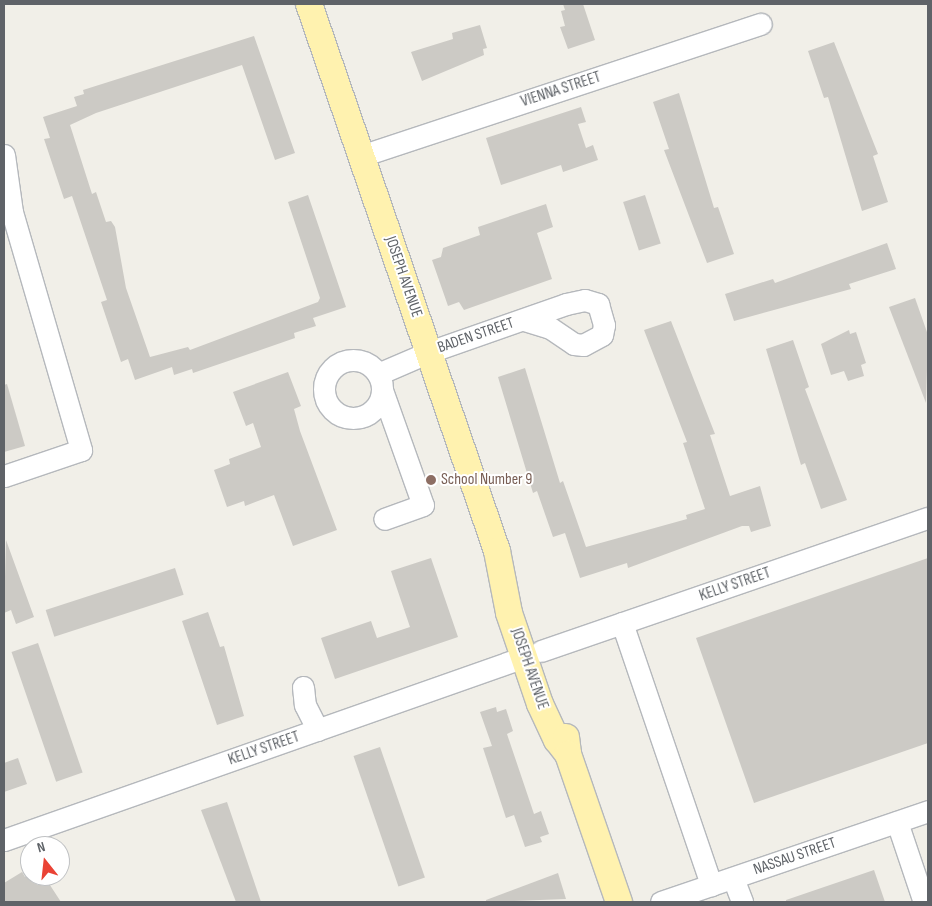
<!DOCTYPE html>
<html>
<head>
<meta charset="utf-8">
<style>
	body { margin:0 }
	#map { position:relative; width:932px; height:906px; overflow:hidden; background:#f1efe8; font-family:"Sofia Sans Condensed",sans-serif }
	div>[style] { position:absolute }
	.building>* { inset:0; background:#cccac5; transform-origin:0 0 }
	.roads { filter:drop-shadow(1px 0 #b5b8bc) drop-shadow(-1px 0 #b5b8bc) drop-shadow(0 1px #b5b8bc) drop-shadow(0 -1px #b5b8bc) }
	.minor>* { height:21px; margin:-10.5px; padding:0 10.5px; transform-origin:10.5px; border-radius:10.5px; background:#fff }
	.minor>.ring { margin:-10.5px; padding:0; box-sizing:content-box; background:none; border:21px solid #fff; border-radius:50% }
	.major>* { height:26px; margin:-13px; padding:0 13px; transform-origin:13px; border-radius:13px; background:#fff2af }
	.dots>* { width:14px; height:14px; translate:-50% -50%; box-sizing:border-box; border:2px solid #fff; border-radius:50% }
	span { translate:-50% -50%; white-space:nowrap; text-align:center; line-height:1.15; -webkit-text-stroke:4px #fff; paint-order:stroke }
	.street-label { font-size:16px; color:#5f6368 }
	.education-label { font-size:16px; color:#785e54 }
	.left { translate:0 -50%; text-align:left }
	.frame { position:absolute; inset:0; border:5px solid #5f6368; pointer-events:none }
	.north { position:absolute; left:20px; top:836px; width:50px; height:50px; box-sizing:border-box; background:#fff; border:1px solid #bfc1c3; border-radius:50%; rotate:344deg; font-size:14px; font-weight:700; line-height:20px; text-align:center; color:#5f6368 }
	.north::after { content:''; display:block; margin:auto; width:18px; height:22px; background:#ea4335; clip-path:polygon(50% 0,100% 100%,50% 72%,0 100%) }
</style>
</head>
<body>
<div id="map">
	<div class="building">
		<i style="clip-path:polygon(563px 4px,583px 4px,595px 40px,568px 49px,560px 27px,565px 26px,561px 11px,565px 10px)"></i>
		<i style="clip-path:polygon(480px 25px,487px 48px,483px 49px,484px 55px,422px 81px,411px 52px,453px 39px,452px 33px)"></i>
		<i style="clip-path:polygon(254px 36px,295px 153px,275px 160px,242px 65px,96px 113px,70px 125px,92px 194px,96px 192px,106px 222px,111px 221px,115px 227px,126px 288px,150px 357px,188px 347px,190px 350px,318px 302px,320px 298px,288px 202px,308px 195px,346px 307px,313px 318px,316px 326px,294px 333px,295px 338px,240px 357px,193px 373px,192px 369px,174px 375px,172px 367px,135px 380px,128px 359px,121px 362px,101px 302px,107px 300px,72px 196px,64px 199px,44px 139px,50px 138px,43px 117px,77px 106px,74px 97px,84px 94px,83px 90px)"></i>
		<i style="clip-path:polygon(834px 42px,878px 154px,873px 156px,888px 202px,862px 211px,828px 97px,824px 98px,808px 51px)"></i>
		<i style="clip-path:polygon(679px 93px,714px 208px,718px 207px,734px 254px,707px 263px,664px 150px,669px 149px,653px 102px)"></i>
		<i style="clip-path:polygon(581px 107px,586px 122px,578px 124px,586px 148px,593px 145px,598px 160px,563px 172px,561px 165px,501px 185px,486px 138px)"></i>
		<i style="left:645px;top:195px;width:51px;height:23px;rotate:72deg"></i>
		<i style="clip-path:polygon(546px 204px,553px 227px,537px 233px,552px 279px,464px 310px,459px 302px,448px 306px,432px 260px,441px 257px,443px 248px,480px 235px,478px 227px)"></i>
		<i style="clip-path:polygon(887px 243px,896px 269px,849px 284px,851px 289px,734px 321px,725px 294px,773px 279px,775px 283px)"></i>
		<i style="clip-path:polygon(915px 298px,928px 335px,926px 403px,889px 307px)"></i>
		<i style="clip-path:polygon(671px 321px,715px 434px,710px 435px,730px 496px,760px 486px,771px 526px,751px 532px,749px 526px,742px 526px,628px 568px,627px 563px,580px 578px,565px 533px,553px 537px,537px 491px,533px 493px,498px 377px,525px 368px,560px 483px,563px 481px,586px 547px,687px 519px,686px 515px,705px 509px,683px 443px,687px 442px,644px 330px)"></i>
		<i style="clip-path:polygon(849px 330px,850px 334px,856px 332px,866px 363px,861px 365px,864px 376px,848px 381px,844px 371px,831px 375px,821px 344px)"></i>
		<i style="clip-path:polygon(793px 340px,809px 387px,805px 389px,847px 500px,821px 509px,805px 463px,801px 465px,766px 349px)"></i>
		<i style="clip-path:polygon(288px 372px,301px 406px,294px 409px,300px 431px,337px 530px,293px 546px,274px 495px,245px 506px,244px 501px,227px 507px,214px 470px,230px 464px,229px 459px,261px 447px,253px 423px,246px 426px,233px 392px)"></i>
		<i style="clip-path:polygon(7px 384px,25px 446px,4px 452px,4px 385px)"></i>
		<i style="clip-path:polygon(6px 540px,34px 617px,16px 624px,11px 610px,4px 613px)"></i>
		<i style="clip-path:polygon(431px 558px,458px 637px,335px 679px,321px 638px,371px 621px,377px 638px,410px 627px,391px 571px)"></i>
		<i style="clip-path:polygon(928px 558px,928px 743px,754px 803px,696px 638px)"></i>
		<i style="left:175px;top:568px;width:28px;height:136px;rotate:72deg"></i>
		<i style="clip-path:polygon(208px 612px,220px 647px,224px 646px,244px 716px,217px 725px,182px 621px)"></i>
		<i style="left:38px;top:643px;width:137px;height:28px;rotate:71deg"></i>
		<i style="clip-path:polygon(496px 707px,497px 712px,506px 709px,513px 731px,507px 734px,534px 814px,541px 811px,549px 834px,540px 837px,542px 842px,525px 847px,514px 815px,506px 818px,483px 748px,492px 746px,480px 712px)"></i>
		<i style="left:380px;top:747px;width:138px;height:28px;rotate:71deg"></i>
		<i style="clip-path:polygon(18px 758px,27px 784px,4px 792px,4px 763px)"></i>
		<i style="clip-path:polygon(227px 802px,261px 902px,236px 902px,201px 810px)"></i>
		<i style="clip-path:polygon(874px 870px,885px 902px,786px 902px,786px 900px)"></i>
		<i style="clip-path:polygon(22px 872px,25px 877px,34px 876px,39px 883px,46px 879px,61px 902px,4px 902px,4px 883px)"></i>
		<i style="clip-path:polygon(558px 873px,566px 899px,486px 902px,486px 900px)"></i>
	</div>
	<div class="roads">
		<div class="minor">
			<i style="left:4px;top:155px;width:58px;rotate:82deg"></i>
			<i style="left:12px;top:212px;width:248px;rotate:73.8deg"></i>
			<i style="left:81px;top:450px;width:81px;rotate:161.3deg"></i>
			<i style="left:361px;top:156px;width:421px;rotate:-18.3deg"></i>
			<i class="ring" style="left:324px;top:360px;width:37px;height:37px"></i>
			<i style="left:378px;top:374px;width:56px;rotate:-23.3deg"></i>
			<i style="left:429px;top:352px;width:145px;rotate:-19.3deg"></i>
			<i style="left:566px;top:304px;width:19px;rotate:-12deg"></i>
			<i style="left:585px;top:300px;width:14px;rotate:17deg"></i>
			<i style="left:598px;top:304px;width:22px;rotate:74deg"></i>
			<i style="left:604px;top:325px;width:10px;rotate:101deg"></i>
			<i style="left:602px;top:335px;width:21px;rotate:152deg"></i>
			<i style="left:583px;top:345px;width:9px;rotate:-174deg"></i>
			<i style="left:574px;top:344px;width:29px;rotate:-146deg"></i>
			<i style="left:550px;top:328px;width:28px;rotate:-163deg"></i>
			<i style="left:382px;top:390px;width:122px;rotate:70.4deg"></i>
			<i style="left:423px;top:505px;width:41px;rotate:160.3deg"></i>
			<i style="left:622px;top:623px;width:277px;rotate:71.2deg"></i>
			<i style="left:541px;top:651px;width:409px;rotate:-19deg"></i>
			<i style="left:303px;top:687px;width:18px;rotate:84deg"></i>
			<i style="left:305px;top:705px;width:28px;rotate:63deg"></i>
			<i style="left:897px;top:822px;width:84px;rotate:71.4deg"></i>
			<i style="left:4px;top:840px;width:551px;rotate:-19.39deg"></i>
			<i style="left:733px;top:878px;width:26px;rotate:69deg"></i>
			<i style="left:661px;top:902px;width:282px;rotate:-18.8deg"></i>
		</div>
		<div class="major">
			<i style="left:309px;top:4px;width:578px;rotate:71.03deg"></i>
			<i style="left:497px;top:551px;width:63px;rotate:79deg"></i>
			<i style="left:509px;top:613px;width:96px;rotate:71.2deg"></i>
			<i style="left:540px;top:704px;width:40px;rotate:65deg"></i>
			<i style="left:557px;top:740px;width:18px;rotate:52deg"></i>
			<i style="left:566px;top:737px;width:17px;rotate:83deg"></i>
			<i style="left:568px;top:754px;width:157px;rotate:71deg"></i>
		</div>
	</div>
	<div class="dots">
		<i style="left:431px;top:480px;background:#8d6e63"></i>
	</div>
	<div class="street-label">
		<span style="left:561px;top:90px;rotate:-18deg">VIENNA STREET</span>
		<span style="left:403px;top:277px;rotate:71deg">JOSEPH AVENUE</span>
		<span style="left:476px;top:336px;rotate:-19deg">BADEN STREET</span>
		<span style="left:735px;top:585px;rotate:-19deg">KELLY STREET</span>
		<span style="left:529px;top:669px;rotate:71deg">JOSEPH AVENUE</span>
		<span style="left:264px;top:749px;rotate:-19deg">KELLY STREET</span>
		<span style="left:795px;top:857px;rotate:-19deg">NASSAU STREET</span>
	</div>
	<div class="education-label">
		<span class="left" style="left:441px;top:480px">School Number 9</span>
	</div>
	<div class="frame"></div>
	<div class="north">N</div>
</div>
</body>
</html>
